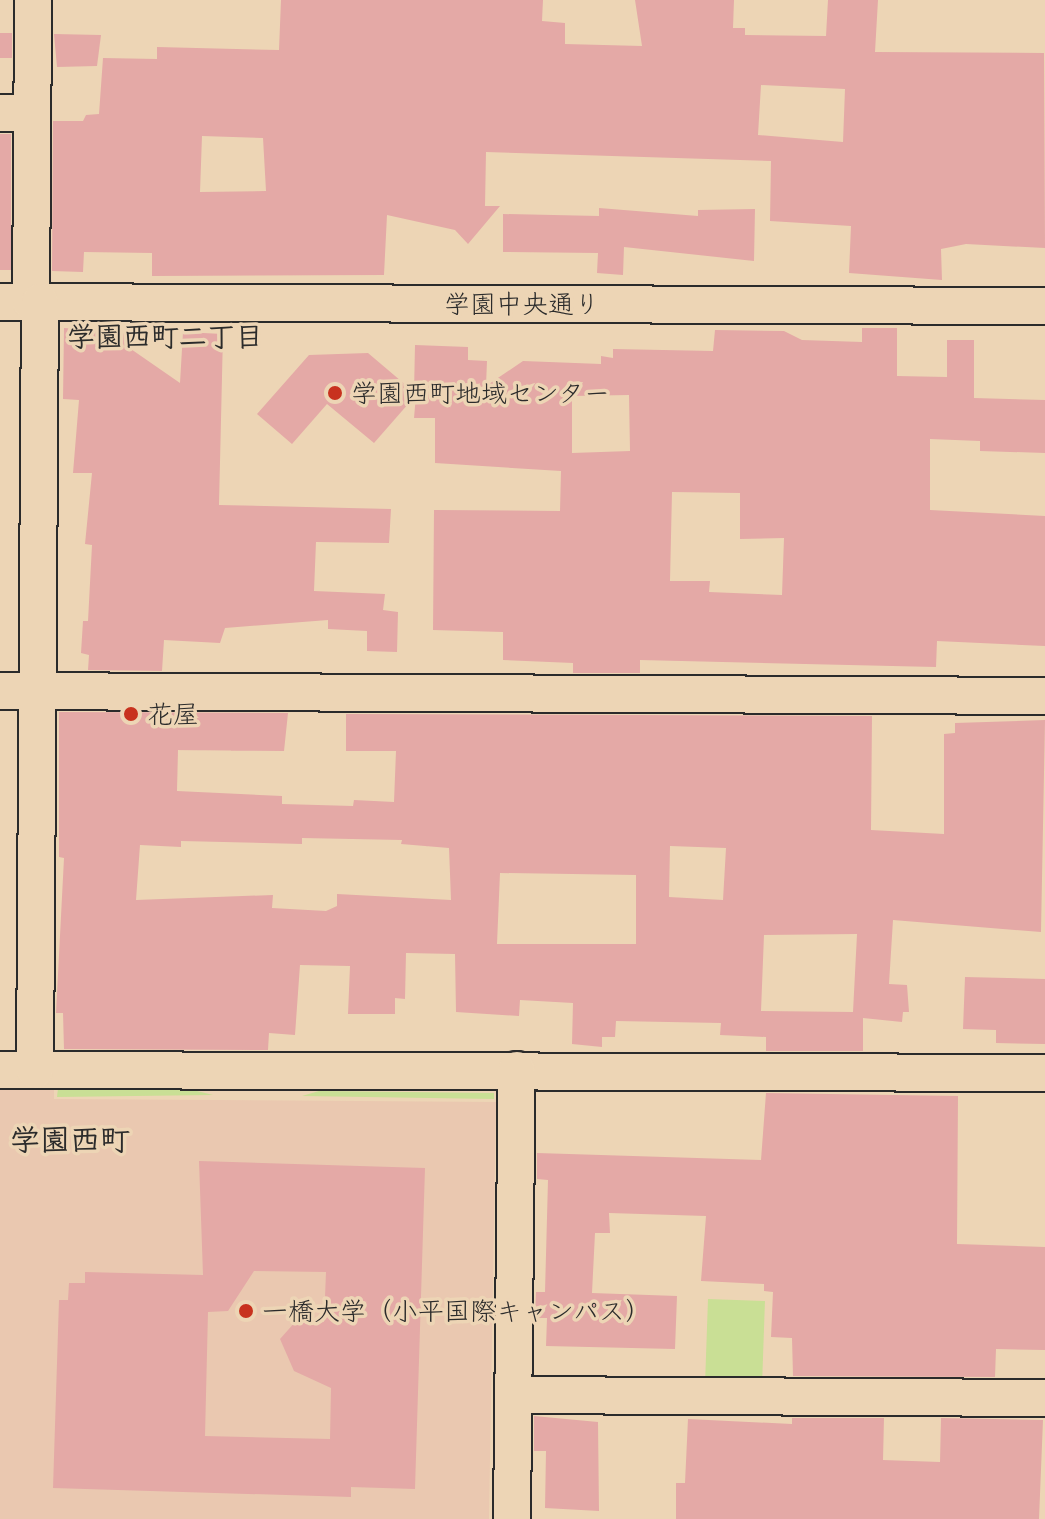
<!DOCTYPE html>
<html>
<head>
<meta charset="utf-8">
<style>
  body { margin:0 }
  #map { position:relative; width:1045px; height:1519px; overflow:hidden; background:#edd5b5; font-family:Delius,"Klee One",sans-serif }
  div>[style] { position:absolute }
  [style*='--x'] { left:calc(var(--x)*1px); top:calc(var(--y)*1px); width:calc(var(--w)*1px); rotate:calc(var(--a)*1deg) }
  .built>* { inset:0; background:#eac8b0 }
  .green>* { inset:0; background:#c9df95; transform-origin:0 0 }
  .building>* { inset:0; background:#e4a9a6; transform-origin:0 0 }
  .roads { filter:drop-shadow(2px 0 #2b2b2b) drop-shadow(-2px 0 #2b2b2b) drop-shadow(0 2px #2b2b2b) drop-shadow(0 -2px #2b2b2b) }
  .minor>* { height:36px; margin:-18px; padding:0 18px; transform-origin:18px; border-radius:18px; background:#edd5b5 }
  .dots>* { width:22px; height:22px; translate:-50% -50%; box-sizing:border-box; border:4px solid #edd5b5; border-radius:50% }
  span { translate:-50% -50%; white-space:nowrap; text-align:center; line-height:1.15; -webkit-text-stroke:7px #edd5b5; paint-order:stroke }
  .street-label { font-size:26px; color:#2b2b2b }
  .poi-label { font-size:26px; color:#2b2b2b }
  .left { translate:0 -50%; text-align:left }
  .neighbourhood-label { font-size:28px; color:#2b2b2b; font-weight:700 }
  .quarter-label { font-size:30px; color:#2b2b2b; font-weight:700 }
</style>
</head>
<body>
<div id="map">
  <div class="built">
    <i style="clip-path:polygon(0 1088px,54px 1089px,54px 1099px,496px 1102px,489px 1519px,0 1519px)"></i>
  </div>
  <div class="green">
    <i style="clip-path:polygon(58px 1088px,189px 1089px,213px 1095px,57px 1097px)"></i>
    <i style="clip-path:polygon(319px 1091px,494px 1093px,494px 1099px,302px 1096px)"></i>
    <i style="left:708px;top:1299px;width:57px;height:84px;rotate:2deg"></i>
  </div>
  <div class="building">
    <i style="clip-path:polygon(evenodd,281px 0,543px 0,542px 21px,565px 23px,565px 44px,642px 46px,635px 0,734px 0,733px 28px,745px 28px,745px 35px,826px 36px,828px 0,878px 0,875px 52px,1044px 53px,1045px 248px,966px 244px,941px 249px,942px 280px,849px 273px,851px 226px,770px 221px,771px 161px,486px 152px,485px 206px,500px 206px,468px 244px,455px 230px,387px 215px,384px 275px,152px 276px,152px 253px,84px 252px,83px 272px,52px 271px,53px 121px,83px 121px,86px 115px,99px 114px,103px 58px,157px 59px,157px 47px,279px 50px,281px 0,761px 85px,845px 89px,843px 142px,758px 135px,761px 85px,281px 0,202px 136px,263px 138px,266px 191px,200px 192px,202px 136px)"></i>
    <i style="left:0;top:33px;width:12px;height:25px"></i>
    <i style="clip-path:polygon(54px 34px,101px 35px,97px 66px,57px 67px)"></i>
    <i style="left:0;top:134px;width:11px;height:136px"></i>
    <i style="clip-path:polygon(599px 208px,698px 216px,698px 210px,755px 209px,754px 261px,624px 247px,623px 275px,597px 273px,598px 253px,503px 252px,503px 214px,599px 216px)"></i>
    <i style="clip-path:polygon(64px 328px,131px 333px,128px 347px,180px 383px,183px 332px,223px 334px,219px 505px,391px 509px,389px 543px,316px 542px,314px 591px,385px 594px,383px 610px,398px 612px,397px 652px,367px 651px,367px 631px,328px 629px,328px 620px,225px 628px,220px 643px,164px 640px,162px 671px,88px 670px,89px 655px,81px 653px,83px 621px,88px 621px,92px 545px,85px 544px,92px 473px,73px 473px,79px 400px,63px 399px)"></i>
    <i style="clip-path:polygon(evenodd,862px 328px,897px 328px,897px 376px,947px 377px,947px 340px,974px 340px,974px 398px,1045px 400px,1045px 453px,980px 451px,980px 441px,930px 439px,930px 510px,1045px 516px,1045px 646px,937px 641px,936px 667px,640px 660px,640px 673px,573px 673px,573px 663px,503px 660px,503px 632px,433px 630px,434px 510px,560px 511px,561px 471px,435px 463px,435px 418px,414px 418px,416px 395px,374px 443px,327px 404px,292px 444px,257px 414px,309px 355px,368px 353px,414px 392px,415px 345px,468px 347px,468px 360px,487px 361px,486px 386px,523px 361px,601px 364px,601px 356px,613px 358px,613px 349px,713px 351px,715px 330px,784px 331px,802px 340px,862px 342px,862px 328px,629px 395px,630px 451px,572px 453px,572px 396px,629px 395px,862px 328px,672px 492px,740px 493px,740px 539px,784px 538px,782px 595px,709px 592px,710px 581px,670px 581px,672px 492px)"></i>
    <i style="clip-path:polygon(evenodd,59px 712px,288px 713px,284px 751px,178px 750px,177px 791px,282px 796px,282px 804px,353px 806px,354px 800px,394px 802px,396px 751px,346px 751px,346px 714px,872px 716px,871px 830px,944px 834px,944px 734px,955px 733px,955px 723px,1045px 720px,1041px 932px,893px 920px,889px 984px,907px 985px,909px 1012px,903px 1012px,902px 1022px,863px 1018px,863px 1051px,766px 1051px,766px 1037px,720px 1035px,721px 1023px,616px 1021px,615px 1037px,602px 1037px,602px 1047px,572px 1044px,573px 1003px,520px 1000px,519px 1016px,456px 1012px,455px 954px,406px 953px,405px 999px,395px 998px,395px 1014px,348px 1014px,350px 966px,300px 965px,295px 1035px,269px 1033px,268px 1050px,64px 1049px,63px 1013px,56px 1013px,64px 858px,59px 857px,59px 712px,302px 838px,402px 840px,401px 844px,449px 848px,451px 900px,337px 894px,337px 906px,326px 911px,272px 908px,273px 895px,136px 900px,140px 845px,181px 847px,181px 841px,302px 844px,302px 838px,59px 712px,670px 846px,726px 848px,723px 900px,669px 897px,670px 846px,59px 712px,500px 873px,636px 875px,636px 944px,497px 944px,500px 873px,59px 712px,857px 934px,853px 1012px,761px 1011px,764px 935px,857px 934px)"></i>
    <i style="clip-path:polygon(965px 977px,1045px 979px,1045px 1044px,996px 1043px,996px 1030px,963px 1029px)"></i>
    <i style="clip-path:polygon(766px 1093px,958px 1096px,957px 1244px,1045px 1247px,1045px 1350px,996px 1349px,995px 1377px,793px 1376px,792px 1338px,771px 1337px,773px 1292px,764px 1291px,764px 1284px,701px 1281px,706px 1216px,609px 1213px,610px 1233px,595px 1233px,592px 1293px,677px 1296px,675px 1349px,546px 1346px,547px 1318px,535px 1318px,536px 1292px,545px 1292px,548px 1180px,537px 1179px,537px 1153px,761px 1160px)"></i>
    <i style="clip-path:polygon(evenodd,199px 1161px,425px 1168px,415px 1489px,351px 1487px,351px 1497px,53px 1488px,59px 1300px,68px 1300px,69px 1283px,85px 1283px,85px 1272px,203px 1275px,199px 1161px,254px 1271px,326px 1272px,324px 1322px,296px 1321px,280px 1339px,294px 1371px,331px 1388px,330px 1439px,205px 1436px,208px 1312px,228px 1311px,254px 1271px)"></i>
    <i style="clip-path:polygon(534px 1416px,598px 1422px,599px 1511px,545px 1508px,546px 1451px,534px 1451px)"></i>
    <i style="clip-path:polygon(792px 1418px,884px 1418px,883px 1460px,940px 1462px,941px 1418px,1043px 1420px,1039px 1519px,676px 1519px,676px 1483px,685px 1483px,688px 1419px,792px 1424px)"></i>
  </div>
  <div class="roads">
    <div class="minor">
      <i style="--x:0;--y:113;--w:32;--a:0"></i>
      <i style="--x:0;--y:302;--w:1045;--a:0.22"></i>
      <i style="--x:31;--y:302;--w:302;--a:-89.6"></i>
      <i style="--x:0;--y:691;--w:1045;--a:0.27"></i>
      <i style="--x:0;--y:1070;--w:1045;--a:0.16"></i>
      <i style="--x:35;--y:1070;--w:768;--a:-89.63"></i>
      <i style="--x:514;--y:1395;--w:531;--a:0.32"></i>
      <i style="--x:512;--y:1519;--w:449;--a:-89.4"></i>
    </div>
  </div>
  <div class="dots">
    <i style="left:335px;top:393px;background:#c8321e"></i>
    <i style="left:131px;top:714px;background:#c8321e"></i>
    <i style="left:246px;top:1311px;background:#c8321e"></i>
  </div>
  <div class="street-label">
    <span style="left:522px;top:304px">学園中央通り</span>
  </div>
  <div class="poi-label">
    <span class="left" style="left:351px;top:393px">学園西町地域センター</span>
    <span class="left" style="left:147px;top:714px">花屋</span>
    <span class="left" style="left:262px;top:1311px">一橋大学（小平国際キャンパス）</span>
  </div>
  <div class="neighbourhood-label">
    <span style="left:165px;top:336px">学園西町二丁目</span>
  </div>
  <div class="quarter-label">
    <span style="left:70px;top:1139px">学園西町</span>
  </div>
</div>
</body>
</html>
